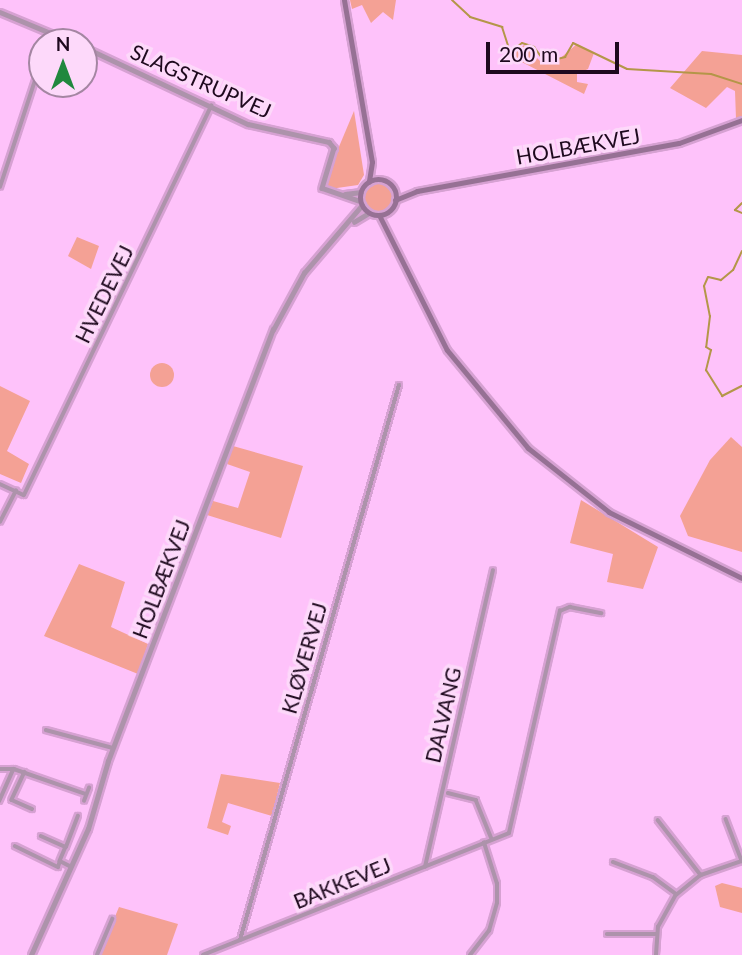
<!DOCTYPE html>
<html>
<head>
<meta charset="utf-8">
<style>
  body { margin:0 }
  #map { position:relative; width:742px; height:955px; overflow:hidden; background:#fec2fa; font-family:Lato,sans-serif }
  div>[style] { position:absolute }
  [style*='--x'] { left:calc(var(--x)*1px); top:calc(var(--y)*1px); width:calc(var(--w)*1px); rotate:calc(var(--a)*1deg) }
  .green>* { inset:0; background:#f4a195 }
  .round { border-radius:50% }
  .stream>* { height:2px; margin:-1px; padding:0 1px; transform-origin:1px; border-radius:1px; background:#b49648 }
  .roads { filter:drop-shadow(2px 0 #d6a1d2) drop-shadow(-2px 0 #d6a1d2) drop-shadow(0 2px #d6a1d2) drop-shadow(0 -2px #d6a1d2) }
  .minor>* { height:3.5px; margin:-1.75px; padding:0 1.75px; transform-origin:1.75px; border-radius:1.75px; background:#ad93ab }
  .tertiary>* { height:4.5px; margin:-2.25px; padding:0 2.25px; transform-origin:2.25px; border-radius:2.25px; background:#ad93ab }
  .secondary>* { height:5px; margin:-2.5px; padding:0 2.5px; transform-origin:2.5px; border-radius:2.5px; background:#967194 }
  .secondary>.ring { margin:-2.5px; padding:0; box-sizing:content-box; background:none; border:5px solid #967194; border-radius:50% }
  span { translate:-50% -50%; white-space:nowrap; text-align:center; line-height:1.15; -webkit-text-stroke:7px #fdd9fa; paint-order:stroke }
  .street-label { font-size:21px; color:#1e091e }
  .north { position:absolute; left:28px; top:28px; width:70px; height:70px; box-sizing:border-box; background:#fdd9fa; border:2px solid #a486a2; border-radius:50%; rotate:0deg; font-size:19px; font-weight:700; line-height:28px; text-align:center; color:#1e091e }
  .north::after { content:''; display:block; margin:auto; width:24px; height:32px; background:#20883e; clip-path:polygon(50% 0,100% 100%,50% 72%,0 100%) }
  .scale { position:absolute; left:486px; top:42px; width:133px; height:32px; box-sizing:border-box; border:4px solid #1e091e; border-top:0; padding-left:9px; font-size:21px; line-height:24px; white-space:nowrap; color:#1e091e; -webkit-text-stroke:5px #fdd9fa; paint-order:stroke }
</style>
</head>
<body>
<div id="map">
  <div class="green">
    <i style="clip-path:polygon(350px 0,396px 0,393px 20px,383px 12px,371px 23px,362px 5px,352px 9px)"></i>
    <i style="clip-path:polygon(577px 44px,594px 53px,588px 69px,577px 74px,577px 82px,588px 84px,584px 94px,510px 56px,524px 45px,542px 63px,557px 61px)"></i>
    <i style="clip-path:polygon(702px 51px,742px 55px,742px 116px,736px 119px,735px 91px,727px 87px,706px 108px,670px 88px)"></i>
    <i style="clip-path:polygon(354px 111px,364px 175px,358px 185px,330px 189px,325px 180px)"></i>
    <i class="round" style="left:363px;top:182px;width:30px;height:30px"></i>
    <i style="clip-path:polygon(77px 237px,99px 246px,91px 269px,68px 256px)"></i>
    <i class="round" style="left:150px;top:363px;width:24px;height:24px"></i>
    <i style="clip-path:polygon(0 386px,30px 401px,7px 451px,29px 464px,21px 483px,0 474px)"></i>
    <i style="clip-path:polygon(731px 437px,742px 447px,742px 552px,688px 536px,680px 516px,710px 460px)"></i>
    <i style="clip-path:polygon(233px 446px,303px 466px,281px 538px,207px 515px,213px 501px,238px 508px,250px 472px,227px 464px)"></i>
    <i style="clip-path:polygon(581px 500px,658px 547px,643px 589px,607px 582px,613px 554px,570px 543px)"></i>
    <i style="clip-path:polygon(79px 564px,125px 582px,111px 627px,148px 644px,138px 674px,44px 636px)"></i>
    <i style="clip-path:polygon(221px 774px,280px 783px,272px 816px,228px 803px,222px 822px,231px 826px,228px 835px,207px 828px)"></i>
    <i style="clip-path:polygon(722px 883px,742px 888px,742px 913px,720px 907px,715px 886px)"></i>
    <i style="clip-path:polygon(119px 907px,178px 924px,167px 955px,99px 955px)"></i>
  </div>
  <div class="stream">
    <i style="--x:452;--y:0;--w:25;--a:43"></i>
    <i style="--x:470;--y:17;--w:34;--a:17"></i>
    <i style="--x:502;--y:27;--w:26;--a:72"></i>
    <i style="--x:510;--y:52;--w:15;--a:-37"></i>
    <i style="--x:522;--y:43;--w:13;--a:18"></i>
    <i style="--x:534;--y:47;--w:19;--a:54"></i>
    <i style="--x:545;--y:62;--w:21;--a:-14"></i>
    <i style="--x:565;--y:57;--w:16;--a:-60"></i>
    <i style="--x:573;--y:43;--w:60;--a:25.7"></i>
    <i style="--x:627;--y:69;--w:84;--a:3.4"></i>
    <i style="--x:711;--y:74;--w:33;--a:18"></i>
    <i style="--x:742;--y:203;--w:10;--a:135"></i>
    <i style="--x:735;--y:210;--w:8;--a:23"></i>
    <i style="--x:742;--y:251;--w:21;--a:115"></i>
    <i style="--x:733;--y:270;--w:16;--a:140"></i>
    <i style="--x:721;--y:280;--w:13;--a:-167"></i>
    <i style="--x:708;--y:277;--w:10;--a:114"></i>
    <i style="--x:704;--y:286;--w:31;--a:79"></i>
    <i style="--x:710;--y:316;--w:31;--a:97"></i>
    <i style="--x:706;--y:347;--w:6;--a:31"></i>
    <i style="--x:711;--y:350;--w:21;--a:104"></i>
    <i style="--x:706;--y:370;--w:31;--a:58"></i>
    <i style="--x:722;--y:396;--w:22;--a:-27"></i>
  </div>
  <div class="roads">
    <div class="minor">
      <i style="--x:47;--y:42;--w:9;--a:-72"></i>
      <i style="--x:0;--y:187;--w:135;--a:-71.8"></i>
      <i style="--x:0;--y:484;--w:26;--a:25"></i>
      <i style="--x:24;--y:495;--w:432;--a:-64.3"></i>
      <i style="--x:0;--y:522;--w:35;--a:-63"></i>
      <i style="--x:46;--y:730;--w:69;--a:15"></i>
      <i style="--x:0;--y:769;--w:14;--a:0"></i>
      <i style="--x:14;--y:769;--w:35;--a:114"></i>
      <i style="--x:14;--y:769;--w:76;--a:19.1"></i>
      <i style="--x:25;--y:772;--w:31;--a:115"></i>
      <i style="--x:12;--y:800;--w:22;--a:24"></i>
      <i style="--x:448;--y:793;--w:29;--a:14"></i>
      <i style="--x:476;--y:800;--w:42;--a:67.7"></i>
      <i style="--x:84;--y:801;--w:14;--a:-69"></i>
      <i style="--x:726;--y:819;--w:45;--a:69.1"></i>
      <i style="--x:658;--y:820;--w:70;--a:52"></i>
      <i style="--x:41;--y:836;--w:27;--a:24"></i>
      <i style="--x:66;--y:847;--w:15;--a:113"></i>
      <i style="--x:60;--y:861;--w:13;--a:27"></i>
      <i style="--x:15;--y:846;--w:48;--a:26"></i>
      <i style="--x:58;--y:867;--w:6;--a:-72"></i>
      <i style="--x:66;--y:847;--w:33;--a:-69"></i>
      <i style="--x:613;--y:862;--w:43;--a:20.6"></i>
      <i style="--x:653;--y:877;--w:29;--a:36"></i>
      <i style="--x:425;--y:867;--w:304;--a:-77.1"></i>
      <i style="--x:607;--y:934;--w:50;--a:0"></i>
      <i style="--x:240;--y:940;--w:577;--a:-74.01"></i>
      <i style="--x:97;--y:955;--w:39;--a:-67"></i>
      <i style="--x:203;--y:955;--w:329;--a:-21.7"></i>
      <i style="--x:509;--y:833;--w:228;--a:-77.1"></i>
      <i style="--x:560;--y:611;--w:11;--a:-22"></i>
      <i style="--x:570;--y:607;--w:32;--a:11"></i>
      <i style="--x:470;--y:955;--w:31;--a:-52"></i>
      <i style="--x:489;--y:931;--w:29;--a:-74"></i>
      <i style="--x:497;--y:903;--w:19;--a:-90"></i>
      <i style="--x:497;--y:884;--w:43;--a:-107.6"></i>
      <i style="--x:656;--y:955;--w:28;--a:-86"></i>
      <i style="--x:658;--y:927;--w:37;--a:-61"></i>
      <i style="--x:676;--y:895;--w:32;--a:-39"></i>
      <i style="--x:701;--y:875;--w:43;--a:-18.9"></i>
    </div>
    <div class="tertiary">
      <i style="--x:0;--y:12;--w:78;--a:22.6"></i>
      <i style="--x:84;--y:47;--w:181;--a:25.2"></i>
      <i style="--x:248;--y:124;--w:83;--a:12.5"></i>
      <i style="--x:329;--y:142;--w:8;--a:50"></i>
      <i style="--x:334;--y:148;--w:42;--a:106.7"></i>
      <i style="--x:322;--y:188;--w:40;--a:18.9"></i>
      <i style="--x:345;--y:194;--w:16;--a:-7"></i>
      <i style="--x:354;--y:222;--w:17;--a:-31"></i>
      <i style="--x:31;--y:955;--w:138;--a:-65.7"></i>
      <i style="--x:88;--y:829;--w:71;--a:-73.6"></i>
      <i style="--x:108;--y:761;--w:462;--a:-69.1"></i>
      <i style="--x:273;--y:330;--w:65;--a:-61.5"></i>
      <i style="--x:304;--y:273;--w:89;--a:-49.5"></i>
    </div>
    <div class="secondary">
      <i style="--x:344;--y:0;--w:164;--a:80.2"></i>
      <i style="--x:372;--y:162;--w:20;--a:99"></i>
      <i class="ring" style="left:360px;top:179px;width:31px;height:31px"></i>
      <i style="--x:395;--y:200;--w:24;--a:-22"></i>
      <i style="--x:417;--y:191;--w:266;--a:-10.4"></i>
      <i style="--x:679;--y:143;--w:67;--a:-20.1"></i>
      <i style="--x:379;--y:215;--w:151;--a:63.3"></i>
      <i style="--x:447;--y:350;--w:127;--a:50.4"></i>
      <i style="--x:528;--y:448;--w:103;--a:38.3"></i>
      <i style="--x:609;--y:512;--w:148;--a:26.4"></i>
    </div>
  </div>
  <div class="street-label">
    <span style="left:201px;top:81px;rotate:24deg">SLAGSTRUPVEJ</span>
    <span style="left:578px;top:146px;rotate:-10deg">HOLBÆKVEJ</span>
    <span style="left:104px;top:294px;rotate:-64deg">HVEDEVEJ</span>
    <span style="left:161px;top:579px;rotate:-69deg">HOLBÆKVEJ</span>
    <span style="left:304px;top:658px;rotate:-74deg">KLØVERVEJ</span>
    <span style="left:443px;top:715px;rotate:-77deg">DALVANG</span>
    <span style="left:342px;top:883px;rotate:-22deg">BAKKEVEJ</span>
  </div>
  <div class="north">N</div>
  <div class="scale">200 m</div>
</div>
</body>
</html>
